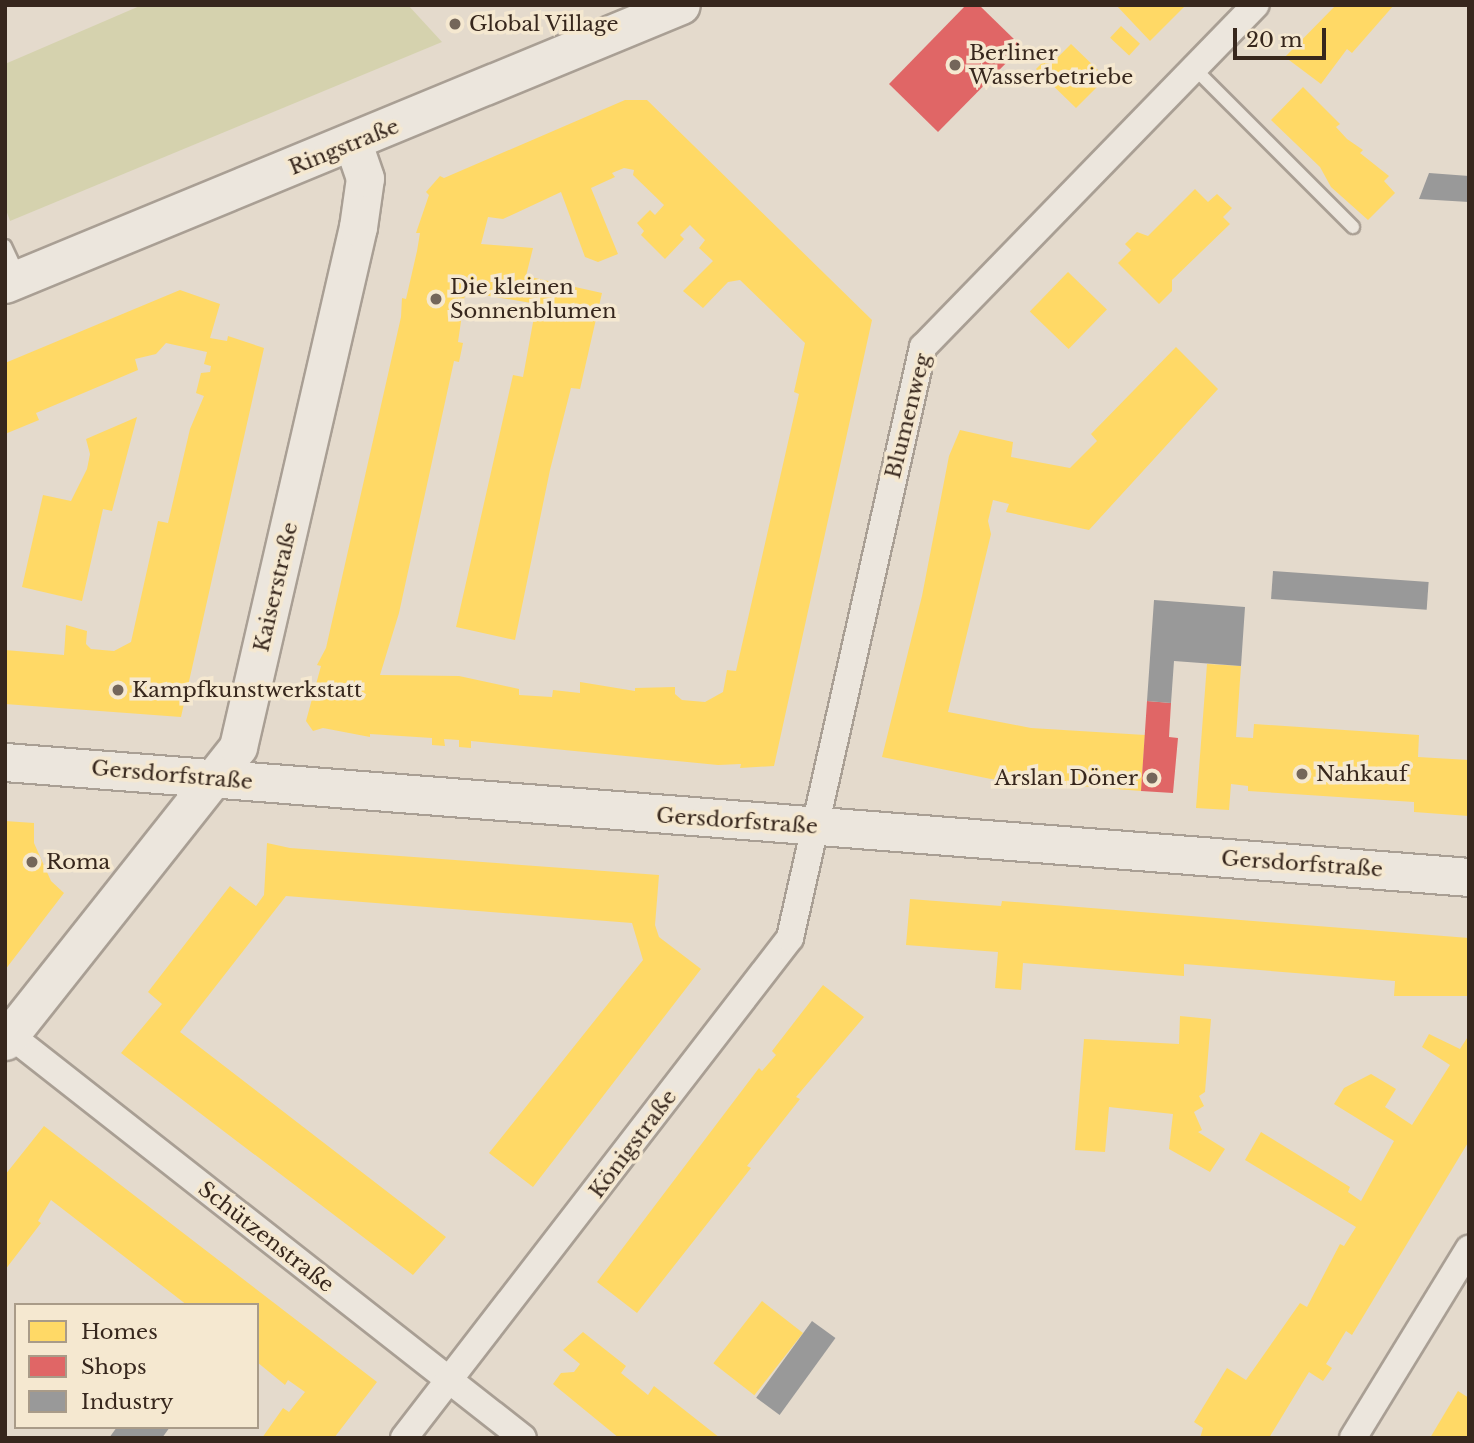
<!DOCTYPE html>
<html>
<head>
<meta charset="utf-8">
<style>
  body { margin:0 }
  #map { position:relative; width:1474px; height:1443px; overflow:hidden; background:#e4dacc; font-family:"Libre Baskerville",serif }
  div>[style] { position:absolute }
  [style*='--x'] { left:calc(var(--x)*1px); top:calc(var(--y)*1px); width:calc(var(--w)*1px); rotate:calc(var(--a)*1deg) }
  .green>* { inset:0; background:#d5d2ae }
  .homes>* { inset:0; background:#ffd966; transform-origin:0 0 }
  .shops>* { inset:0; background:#e06666 }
  .industry>* { inset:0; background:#999; transform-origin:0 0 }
  .roads { filter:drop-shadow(2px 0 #a99f94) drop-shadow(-2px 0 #a99f94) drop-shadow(0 2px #a99f94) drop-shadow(0 -2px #a99f94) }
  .lane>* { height:12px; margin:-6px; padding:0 6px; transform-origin:6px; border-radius:6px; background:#ece6dd }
  .street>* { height:26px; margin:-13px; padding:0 13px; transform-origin:13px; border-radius:13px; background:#ece6dd }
  .secondary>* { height:37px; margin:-18.5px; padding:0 18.5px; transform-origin:18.5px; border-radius:18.5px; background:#ece6dd }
  .dots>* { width:19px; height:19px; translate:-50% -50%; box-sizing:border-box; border:4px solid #f5e8d0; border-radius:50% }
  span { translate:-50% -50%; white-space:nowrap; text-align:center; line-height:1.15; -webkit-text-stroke:7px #f5e8d0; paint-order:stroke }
  .poi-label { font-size:21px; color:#37271d }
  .left { translate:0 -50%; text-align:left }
  .right { translate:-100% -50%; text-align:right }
  .street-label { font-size:21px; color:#37271d }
  .frame { position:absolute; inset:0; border:7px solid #37271d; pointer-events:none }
  .legend { position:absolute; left:14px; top:1303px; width:245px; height:126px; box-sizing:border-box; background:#f5e8d0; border:2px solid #a99b88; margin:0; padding:9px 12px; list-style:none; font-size:21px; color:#37271d }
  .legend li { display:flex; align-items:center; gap:14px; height:35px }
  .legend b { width:35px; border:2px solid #a99b88 }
  .scale { position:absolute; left:1233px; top:28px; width:93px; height:32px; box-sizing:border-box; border:4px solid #37271d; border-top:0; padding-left:9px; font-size:21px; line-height:24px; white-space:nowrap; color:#37271d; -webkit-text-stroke:5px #f5e8d0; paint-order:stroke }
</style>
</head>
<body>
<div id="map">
  <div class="green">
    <i style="clip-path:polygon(142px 5px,408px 5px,442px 42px,10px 221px,5px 207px,5px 64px)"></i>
  </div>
  <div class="homes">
    <i style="clip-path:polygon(1116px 5px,1186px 5px,1150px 41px)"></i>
    <i style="clip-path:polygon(1336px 5px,1394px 5px,1352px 53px,1347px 49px,1321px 84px,1285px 57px)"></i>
    <i style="left:1121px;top:26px;width:26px;height:16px;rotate:43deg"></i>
    <i style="clip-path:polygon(1071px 44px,1098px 70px,1092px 75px,1101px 83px,1076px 108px,1036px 69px,1053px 52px,1058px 57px)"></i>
    <i style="clip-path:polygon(1303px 87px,1340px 124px,1336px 127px,1347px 139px,1363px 150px,1360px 153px,1389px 176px,1384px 181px,1395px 193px,1368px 220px,1331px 187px,1320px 167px,1271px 120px)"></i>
    <i style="clip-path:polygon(evenodd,625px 100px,647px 100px,872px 320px,774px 766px,740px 768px,741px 764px,718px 765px,471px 741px,471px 748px,459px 747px,459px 740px,444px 739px,445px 746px,432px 745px,432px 738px,370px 734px,370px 737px,323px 728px,313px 731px,306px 721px,321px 666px,317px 665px,326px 648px,401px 317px,402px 298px,406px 299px,417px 251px,420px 233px,416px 233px,429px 195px,426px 192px,440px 176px,444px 178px,625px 100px,624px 168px,634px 170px,633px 175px,664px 205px,655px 215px,650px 210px,637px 223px,644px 231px,641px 235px,665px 259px,684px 239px,680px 235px,690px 225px,705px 240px,699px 248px,713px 261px,683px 291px,703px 308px,728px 282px,740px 280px,805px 343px,794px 392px,799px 394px,736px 671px,727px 670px,723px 692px,705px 702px,682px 700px,675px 694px,675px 687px,635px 688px,635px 691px,580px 682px,580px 693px,553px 690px,552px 697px,519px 695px,519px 689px,459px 676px,380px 675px,399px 613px,454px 361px,459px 362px,463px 343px,458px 342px,466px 287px,478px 294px,543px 305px,540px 318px,534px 317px,523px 377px,513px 375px,456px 627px,515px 640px,550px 470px,571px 388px,580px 389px,602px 293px,526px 276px,533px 248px,481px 244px,488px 217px,503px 219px,561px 192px,585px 257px,598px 262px,618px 254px,591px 188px,615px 177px,612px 173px,624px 168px)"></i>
    <i style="clip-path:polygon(1195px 189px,1208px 202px,1217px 194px,1232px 208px,1223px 217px,1230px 224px,1172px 280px,1172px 291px,1159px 304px,1118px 263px,1131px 250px,1125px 244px,1137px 232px,1148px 236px)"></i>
    <i style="left:1068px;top:272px;width:54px;height:55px;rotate:44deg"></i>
    <i style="clip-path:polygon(180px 290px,220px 304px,210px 338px,227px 341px,228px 336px,264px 348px,181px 717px,5px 704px,5px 650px,64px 655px,66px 625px,87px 631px,86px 644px,91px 649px,114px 651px,131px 642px,158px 521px,168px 523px,190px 429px,204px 396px,196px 393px,201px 373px,210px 372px,211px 366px,204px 364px,207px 352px,166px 343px,156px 354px,135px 359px,138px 370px,36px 413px,39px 420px,5px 434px,5px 363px)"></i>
    <i style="clip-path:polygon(1176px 347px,1218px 389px,1089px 530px,1006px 512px,1009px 504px,993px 500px,988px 521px,991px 534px,948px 712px,1031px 728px,1145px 735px,1141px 791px,991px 779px,882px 757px,922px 596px,949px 456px,960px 430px,1013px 442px,1011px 457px,1070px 468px,1097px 441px,1091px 434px)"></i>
    <i style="clip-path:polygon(137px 417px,112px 511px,103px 509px,82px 601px,22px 587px,43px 495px,71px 501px,87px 469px,90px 454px,86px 439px)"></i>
    <i style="clip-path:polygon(1207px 664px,1241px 666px,1236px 737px,1253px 738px,1254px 724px,1419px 735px,1418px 757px,1469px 760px,1469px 816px,1414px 812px,1414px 802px,1248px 791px,1248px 786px,1231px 784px,1229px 810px,1196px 808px)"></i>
    <i style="clip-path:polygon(5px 821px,34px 823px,34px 843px,51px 881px,64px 893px,5px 970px)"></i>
    <i style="clip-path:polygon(267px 843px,290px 848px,659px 875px,655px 925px,659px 937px,701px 969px,533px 1187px,489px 1153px,643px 960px,632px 923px,286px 896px,180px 1032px,446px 1237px,413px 1275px,121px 1053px,162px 1004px,148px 992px,230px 886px,256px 906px,264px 895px)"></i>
    <i style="clip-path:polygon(910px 899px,1001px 906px,1002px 901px,1469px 938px,1469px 996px,1394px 996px,1395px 981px,1184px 964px,1184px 976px,1023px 963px,1021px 990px,995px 988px,998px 952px,906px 945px)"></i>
    <i style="clip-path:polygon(823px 985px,864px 1017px,796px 1097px,800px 1099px,747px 1166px,751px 1168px,637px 1313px,597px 1282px,759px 1068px,762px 1071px,776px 1055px,772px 1051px)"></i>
    <i style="clip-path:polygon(1180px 1016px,1211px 1019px,1205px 1092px,1199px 1096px,1204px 1106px,1194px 1112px,1202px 1130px,1198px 1132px,1225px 1149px,1210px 1172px,1169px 1149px,1173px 1114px,1109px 1107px,1105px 1152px,1075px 1150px,1084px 1039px,1179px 1044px)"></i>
    <i style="clip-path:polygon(1429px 1034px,1460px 1049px,1469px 1035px,1469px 1141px,1352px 1335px,1346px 1331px,1326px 1364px,1332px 1368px,1323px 1381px,1309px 1372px,1269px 1438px,1200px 1438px,1203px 1428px,1194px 1422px,1227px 1368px,1246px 1380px,1300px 1303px,1307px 1307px,1340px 1244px,1344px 1246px,1356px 1227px,1245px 1160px,1261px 1132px,1350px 1187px,1348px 1192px,1361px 1201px,1394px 1141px,1334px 1104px,1344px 1088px,1371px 1074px,1396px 1089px,1385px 1107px,1412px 1125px,1450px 1065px,1422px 1047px)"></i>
    <i style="clip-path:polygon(44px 1126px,377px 1382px,334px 1438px,262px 1438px,283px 1408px,289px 1412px,305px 1392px,288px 1380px,285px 1385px,257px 1362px,257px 1305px,187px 1305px,51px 1200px,38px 1221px,41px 1223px,5px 1270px,5px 1175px)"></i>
    <i style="left:762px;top:1301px;width:52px;height:79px;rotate:38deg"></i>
    <i style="clip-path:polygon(583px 1332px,626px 1366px,621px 1373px,648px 1395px,654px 1386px,720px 1438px,619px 1438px,553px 1384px,561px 1373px,574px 1372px,580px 1364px,563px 1350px)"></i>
    <i style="clip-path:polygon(1458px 1391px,1469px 1398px,1469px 1438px,1430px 1438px)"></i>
  </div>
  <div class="shops">
    <i style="clip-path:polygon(966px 5px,979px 5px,1022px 47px,938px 132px,889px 84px)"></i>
    <i style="clip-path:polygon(1147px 701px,1171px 703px,1169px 737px,1178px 738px,1173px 793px,1141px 791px)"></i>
  </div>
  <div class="industry">
    <i style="clip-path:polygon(1429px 173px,1469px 176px,1469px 202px,1419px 199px)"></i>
    <i style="left:1273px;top:571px;width:156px;height:28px;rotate:4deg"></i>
    <i style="clip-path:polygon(1154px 600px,1245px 607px,1241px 666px,1174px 661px,1171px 703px,1147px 701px)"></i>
    <i style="left:812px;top:1321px;width:29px;height:95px;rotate:36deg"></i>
    <i style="clip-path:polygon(117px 1427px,170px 1427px,162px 1438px,109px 1438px)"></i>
  </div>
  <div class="roads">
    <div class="lane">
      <i style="--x:1194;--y:68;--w:225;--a:45"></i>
      <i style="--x:5;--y:246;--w:31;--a:65"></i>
    </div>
    <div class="street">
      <i style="--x:10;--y:1035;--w:652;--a:38.15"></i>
      <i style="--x:404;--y:1438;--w:632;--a:-52.33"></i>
      <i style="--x:790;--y:938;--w:606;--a:-77.32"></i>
      <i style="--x:923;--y:347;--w:477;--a:-45.8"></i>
      <i style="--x:1353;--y:1438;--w:222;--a:-58.5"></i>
    </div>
    <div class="secondary">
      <i style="--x:5;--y:284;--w:731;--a:-22.43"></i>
      <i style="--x:5;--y:762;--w:1469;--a:4.49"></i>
      <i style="--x:5;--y:1041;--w:375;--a:-51.6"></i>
      <i style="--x:238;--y:747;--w:534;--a:-77.01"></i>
      <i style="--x:358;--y:227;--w:49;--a:-81.9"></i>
      <i style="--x:365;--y:178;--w:36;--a:-109"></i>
    </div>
  </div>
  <div class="dots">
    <i style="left:455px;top:24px;background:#74665a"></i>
    <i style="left:955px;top:65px;background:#74665a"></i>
    <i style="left:436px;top:299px;background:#74665a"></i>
    <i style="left:118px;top:690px;background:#74665a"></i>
    <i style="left:1302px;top:774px;background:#74665a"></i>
    <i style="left:1152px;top:778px;background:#74665a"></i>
    <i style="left:32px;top:862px;background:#74665a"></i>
  </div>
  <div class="poi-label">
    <span class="left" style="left:469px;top:24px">Global Village</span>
    <span class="left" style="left:969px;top:65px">Berliner<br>Wasserbetriebe</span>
    <span class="left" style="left:450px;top:299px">Die kleinen<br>Sonnenblumen</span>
    <span class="left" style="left:132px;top:690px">Kampfkunstwerkstatt</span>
    <span class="left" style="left:1316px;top:774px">Nahkauf</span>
    <span class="right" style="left:1138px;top:778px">Arslan Döner</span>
    <span class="left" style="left:46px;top:862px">Roma</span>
  </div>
  <div class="street-label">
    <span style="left:344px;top:147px;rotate:-22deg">Ringstraße</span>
    <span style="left:908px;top:416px;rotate:-76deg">Blumenweg</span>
    <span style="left:276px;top:587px;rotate:-77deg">Kaiserstraße</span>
    <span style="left:172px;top:775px;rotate:5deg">Gersdorfstraße</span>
    <span style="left:737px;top:821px;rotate:4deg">Gersdorfstraße</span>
    <span style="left:1302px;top:864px;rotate:4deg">Gersdorfstraße</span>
    <span style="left:633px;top:1144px;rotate:-53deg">Königstraße</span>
    <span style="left:266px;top:1237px;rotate:38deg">Schützenstraße</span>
  </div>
  <div class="frame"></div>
  <ul class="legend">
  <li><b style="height:19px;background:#ffd966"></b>Homes</li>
  <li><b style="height:19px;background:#e06666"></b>Shops</li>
  <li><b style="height:19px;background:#999"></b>Industry</li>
  </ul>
  <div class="scale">20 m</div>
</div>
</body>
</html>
